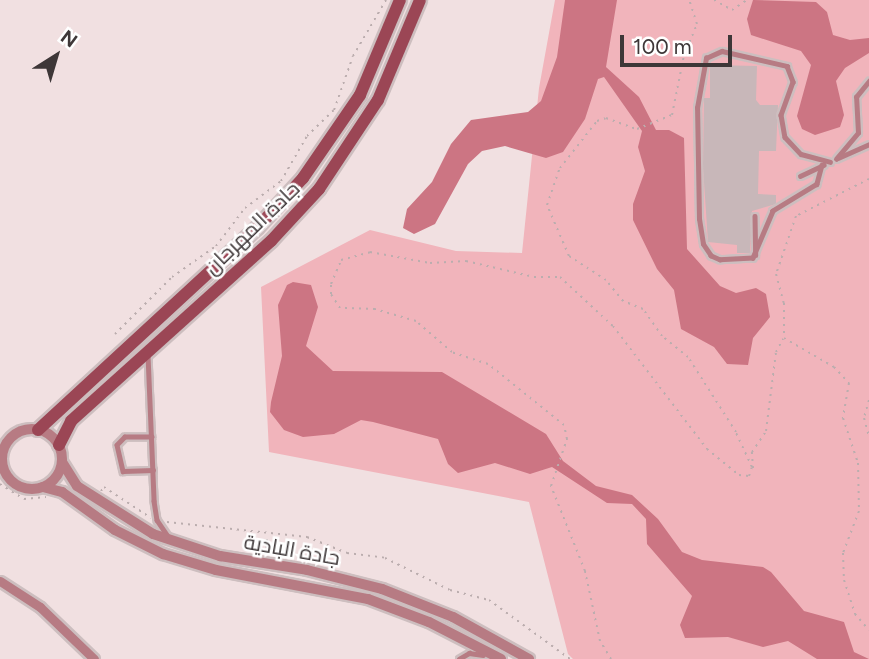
<!DOCTYPE html>
<html>
<head>
<meta charset="utf-8">
<style>
  body { margin:0 }
  #map { position:relative; width:869px; height:659px; overflow:hidden; background:#f1e0e1; font-family:Figtree,Cairo,sans-serif }
  div>[style] { position:absolute }
  [style*='--x'] { left:calc(var(--x)*1px); top:calc(var(--y)*1px); width:calc(var(--w)*1px); rotate:calc(var(--a)*1deg) }
  .green>* { inset:0; background:#f1b4bb }
  .water>* { inset:0; background:#cc7583 }
  .building>* { inset:0; background:#c8b7b9 }
  .path>* { height:2px; margin-top:-1px; transform-origin:0; background:repeating-linear-gradient(90deg,#bbadae 0 2px,transparent 0 7px) }
  .roads { filter:drop-shadow(2px 0 #cdbebf) drop-shadow(-2px 0 #cdbebf) drop-shadow(0 2px #cdbebf) drop-shadow(0 -2px #cdbebf) }
  .service>* { height:4.5px; margin:-2.25px; padding:0 2.25px; transform-origin:2.25px; border-radius:2.25px; background:#b77b83 }
  .minor>* { height:9px; margin:-4.5px; padding:0 4.5px; transform-origin:4.5px; border-radius:4.5px; background:#b77b83 }
  .tertiary>* { height:10px; margin:-5px; padding:0 5px; transform-origin:5px; border-radius:5px; background:#b77b83 }
  .tertiary>.ring { margin:-5px; padding:0; box-sizing:content-box; background:none; border:10px solid #b77b83; border-radius:50% }
  .secondary>* { height:12px; margin:-6px; padding:0 6px; transform-origin:6px; border-radius:6px; background:#9b4655 }
  span { translate:-50% -50%; white-space:nowrap; text-align:center; line-height:1.15; -webkit-text-stroke:5px #fff; paint-order:stroke }
  .street-label { font-size:21px; color:#3e3738 }
  .north { position:absolute; left:21px; top:21px; width:70px; height:70px; -webkit-text-stroke:5px #fff; paint-order:stroke; rotate:37deg; font-size:19px; font-weight:700; line-height:28px; text-align:center; color:#3e3738 }
  .north::after { content:''; display:block; margin:auto; width:24px; height:32px; background:#3e3738; clip-path:polygon(50% 0,100% 100%,50% 72%,0 100%) }
  .scale { position:absolute; left:620px; top:35px; width:112px; height:32px; box-sizing:border-box; border:4px solid #3e3738; border-top:0; padding-left:9px; font-size:21px; line-height:24px; white-space:nowrap; color:#3e3738; -webkit-text-stroke:5px #fff; paint-order:stroke }
</style>
</head>
<body>
<div id="map">
  <div class="green">
    <i style="clip-path:polygon(555px 0,869px 0,869px 659px,573px 659px,568px 654px,529px 502px,269px 452px,261px 287px,370px 230px,456px 251px,522px 253px,539px 88px)"></i>
  </div>
  <div class="water">
    <i style="clip-path:polygon(565px 0,617px 0,606px 67px,639px 97px,656px 130px,669px 130px,684px 138px,687px 249px,720px 286px,736px 293px,756px 288px,766px 294px,770px 317px,753px 338px,748px 365px,727px 364px,714px 347px,681px 329px,674px 290px,657px 269px,633px 220px,633px 204px,645px 171px,638px 147px,642px 131px,604px 77px,598px 79px,585px 119px,563px 152px,546px 158px,505px 146px,482px 151px,468px 164px,435px 224px,414px 234px,403px 228px,407px 209px,432px 182px,451px 144px,471px 120px,528px 112px,541px 101px,557px 57px)"></i>
    <i style="clip-path:polygon(753px 0,816px 2px,827px 12px,833px 35px,850px 40px,869px 38px,869px 53px,845px 68px,836px 81px,844px 115px,840px 127px,815px 135px,802px 129px,797px 116px,811px 65px,801px 51px,751px 35px,747px 19px)"></i>
    <i style="clip-path:polygon(293px 282px,311px 285px,318px 307px,306px 346px,333px 371px,442px 372px,546px 434px,563px 461px,596px 486px,632px 495px,658px 519px,682px 552px,702px 560px,763px 567px,771px 572px,804px 611px,844px 622px,854px 652px,869px 659px,817px 659px,788px 641px,763px 647px,728px 637px,685px 638px,680px 625px,692px 596px,647px 544px,646px 519px,632px 504px,607px 503px,552px 467px,530px 474px,495px 463px,458px 473px,448px 464px,438px 439px,373px 422px,361px 420px,334px 434px,303px 437px,284px 430px,270px 412px,271px 402px,282px 356px,278px 305px,287px 285px)"></i>
  </div>
  <div class="building">
    <i style="clip-path:polygon(710px 65px,757px 66px,756px 100px,760px 105px,778px 105px,776px 151px,759px 151px,758px 194px,776px 195px,776px 204px,752px 211px,750px 253px,737px 253px,737px 245px,708px 242px,703px 167px,704px 98px,710px 98px)"></i>
  </div>
  <div class="path">
    <i style="--x:714;--y:0;--w:21;--a:29"></i>
    <i style="--x:732;--y:10;--w:18;--a:-34"></i>
    <i style="--x:869;--y:179;--w:82;--a:153.1"></i>
    <i style="--x:796;--y:216;--w:61;--a:109"></i>
    <i style="--x:776;--y:274;--w:30;--a:75"></i>
    <i style="--x:784;--y:303;--w:35;--a:90"></i>
    <i style="--x:784;--y:338;--w:58;--a:30.1"></i>
    <i style="--x:834;--y:367;--w:22;--a:47"></i>
    <i style="--x:849;--y:383;--w:36;--a:100"></i>
    <i style="--x:843;--y:418;--w:47;--a:71.6"></i>
    <i style="--x:858;--y:463;--w:48;--a:88.8"></i>
    <i style="--x:859;--y:511;--w:45;--a:110.9"></i>
    <i style="--x:843;--y:553;--w:27;--a:88"></i>
    <i style="--x:844;--y:580;--w:36;--a:72"></i>
    <i style="--x:855;--y:614;--w:21;--a:49"></i>
    <i style="--x:115;--y:334;--w:81;--a:-45"></i>
    <i style="--x:172;--y:277;--w:54;--a:-35.2"></i>
    <i style="--x:216;--y:246;--w:48;--a:-52.7"></i>
    <i style="--x:245;--y:208;--w:45;--a:-36.9"></i>
    <i style="--x:281;--y:181;--w:52;--a:-60"></i>
    <i style="--x:307;--y:136;--w:37;--a:-44"></i>
    <i style="--x:334;--y:110;--w:57;--a:-70.6"></i>
    <i style="--x:353;--y:56;--w:65;--a:-59.5"></i>
    <i style="--x:869;--y:400;--w:19;--a:106"></i>
    <i style="--x:864;--y:418;--w:20;--a:75"></i>
    <i style="--x:753;--y:468;--w:16;--a:-94"></i>
    <i style="--x:752;--y:452;--w:25;--a:-56"></i>
    <i style="--x:766;--y:431;--w:80;--a:-82.8"></i>
    <i style="--x:776;--y:352;--w:15;--a:-62"></i>
    <i style="--x:0;--y:484;--w:28;--a:32"></i>
    <i style="--x:24;--y:499;--w:22;--a:-5"></i>
    <i style="--x:101;--y:491;--w:5;--a:-53"></i>
    <i style="--x:104;--y:487;--w:56;--a:33.4"></i>
    <i style="--x:167;--y:522;--w:141;--a:6.1"></i>
    <i style="--x:307;--y:537;--w:43;--a:21.8"></i>
    <i style="--x:347;--y:553;--w:38;--a:7"></i>
    <i style="--x:385;--y:558;--w:72;--a:26.2"></i>
    <i style="--x:450;--y:590;--w:40;--a:14.4"></i>
    <i style="--x:489;--y:600;--w:100;--a:36.1"></i>
    <i style="--x:266;--y:555;--w:19;--a:-87"></i>
    <i style="--x:611;--y:659;--w:21;--a:-121"></i>
    <i style="--x:600;--y:641;--w:72;--a:-102.1"></i>
    <i style="--x:585;--y:571;--w:92;--a:-111.8"></i>
    <i style="--x:551;--y:486;--w:50;--a:-71.2"></i>
    <i style="--x:567;--y:439;--w:14;--a:-102"></i>
    <i style="--x:564;--y:425;--w:97;--a:-141.2"></i>
    <i style="--x:488;--y:364;--w:38;--a:-162"></i>
    <i style="--x:452;--y:352;--w:48;--a:-139.3"></i>
    <i style="--x:416;--y:321;--w:43;--a:-163.7"></i>
    <i style="--x:375;--y:309;--w:35;--a:-178"></i>
    <i style="--x:340;--y:308;--w:17;--a:-123"></i>
    <i style="--x:331;--y:294;--w:10;--a:-90"></i>
    <i style="--x:331;--y:284;--w:26;--a:-67"></i>
    <i style="--x:341;--y:260;--w:30;--a:-15"></i>
    <i style="--x:370;--y:252;--w:61;--a:10.4"></i>
    <i style="--x:430;--y:263;--w:36;--a:-3"></i>
    <i style="--x:466;--y:261;--w:70;--a:13.2"></i>
    <i style="--x:534;--y:277;--w:26;--a:0"></i>
    <i style="--x:560;--y:277;--w:72;--a:42.8"></i>
    <i style="--x:613;--y:326;--w:155;--a:52.6"></i>
    <i style="--x:707;--y:449;--w:41;--a:39.1"></i>
    <i style="--x:739;--y:475;--w:10;--a:6"></i>
    <i style="--x:749;--y:476;--w:9;--a:-72"></i>
    <i style="--x:752;--y:467;--w:38;--a:-115"></i>
    <i style="--x:736;--y:432;--w:89;--a:-122.6"></i>
    <i style="--x:688;--y:357;--w:33;--a:-141"></i>
    <i style="--x:662;--y:336;--w:33;--a:-125"></i>
    <i style="--x:643;--y:309;--w:22;--a:-158"></i>
    <i style="--x:623;--y:301;--w:27;--a:-129"></i>
    <i style="--x:606;--y:280;--w:44;--a:-147"></i>
    <i style="--x:569;--y:256;--w:56;--a:-113.3"></i>
    <i style="--x:547;--y:205;--w:39;--a:-71"></i>
    <i style="--x:560;--y:168;--w:60;--a:-51.8"></i>
    <i style="--x:597;--y:121;--w:9;--a:-18"></i>
    <i style="--x:606;--y:118;--w:33;--a:20"></i>
    <i style="--x:637;--y:129;--w:38;--a:-22"></i>
    <i style="--x:672;--y:115;--w:61;--a:-78.7"></i>
    <i style="--x:684;--y:55;--w:34;--a:-67"></i>
    <i style="--x:697;--y:24;--w:25;--a:-108"></i>
  </div>
  <div class="roads">
    <div class="service">
      <i style="--x:838;--y:158;--w:34;--a:-24"></i>
      <i style="--x:836;--y:159;--w:34;--a:-50"></i>
      <i style="--x:858;--y:133;--w:36;--a:-93"></i>
      <i style="--x:856;--y:97;--w:21;--a:-51"></i>
      <i style="--x:822;--y:165;--w:20;--a:105"></i>
      <i style="--x:817;--y:184;--w:52;--a:148.5"></i>
      <i style="--x:773;--y:211;--w:51;--a:113.1"></i>
      <i style="--x:753;--y:258;--w:33;--a:177"></i>
      <i style="--x:720;--y:260;--w:10;--a:-156"></i>
      <i style="--x:711;--y:256;--w:14;--a:-124"></i>
      <i style="--x:703;--y:244;--w:25;--a:-99"></i>
      <i style="--x:699;--y:219;--w:111;--a:-91"></i>
      <i style="--x:697;--y:108;--w:51;--a:-79.8"></i>
      <i style="--x:706;--y:58;--w:17;--a:-24"></i>
      <i style="--x:722;--y:51;--w:67;--a:13"></i>
      <i style="--x:787;--y:66;--w:17;--a:69"></i>
      <i style="--x:793;--y:82;--w:35;--a:110"></i>
      <i style="--x:781;--y:115;--w:22;--a:80"></i>
      <i style="--x:785;--y:137;--w:23;--a:47"></i>
      <i style="--x:801;--y:154;--w:30;--a:15"></i>
      <i style="--x:800;--y:176;--w:26;--a:-25"></i>
      <i style="--x:755;--y:216;--w:39;--a:89"></i>
      <i style="--x:148;--y:355;--w:146;--a:87.6"></i>
      <i style="--x:154;--y:501;--w:19;--a:81"></i>
      <i style="--x:157;--y:520;--w:18;--a:56"></i>
      <i style="--x:152;--y:437;--w:27;--a:180"></i>
      <i style="--x:125;--y:437;--w:11;--a:135"></i>
      <i style="--x:117;--y:445;--w:27;--a:77"></i>
      <i style="--x:123;--y:471;--w:30;--a:-2"></i>
      <i style="--x:459;--y:659;--w:12;--a:-31"></i>
      <i style="--x:469;--y:653;--w:14;--a:8"></i>
    </div>
    <div class="minor">
      <i style="--x:0;--y:581;--w:48;--a:33"></i>
      <i style="--x:40;--y:607;--w:75;--a:43.9"></i>
    </div>
    <div class="tertiary">
      <i class="ring" style="left:2px;top:429px;width:50px;height:50px"></i>
      <i style="--x:62;--y:462;--w:28;--a:58"></i>
      <i style="--x:77;--y:486;--w:90;--a:32.3"></i>
      <i style="--x:153;--y:534;--w:71;--a:18.2"></i>
      <i style="--x:220;--y:556;--w:88;--a:9.1"></i>
      <i style="--x:307;--y:570;--w:77;--a:14.2"></i>
      <i style="--x:382;--y:589;--w:76;--a:21.5"></i>
      <i style="--x:453;--y:617;--w:87;--a:28.9"></i>
      <i style="--x:43;--y:487;--w:20;--a:15"></i>
      <i style="--x:62;--y:492;--w:65;--a:35.6"></i>
      <i style="--x:115;--y:530;--w:54;--a:26.6"></i>
      <i style="--x:163;--y:554;--w:55;--a:16.8"></i>
      <i style="--x:216;--y:570;--w:155;--a:10.8"></i>
      <i style="--x:368;--y:599;--w:65;--a:20.7"></i>
      <i style="--x:429;--y:622;--w:81;--a:27.2"></i>
    </div>
    <div class="secondary">
      <i style="--x:38;--y:430;--w:298;--a:-42.7"></i>
      <i style="--x:257;--y:228;--w:68;--a:-47.4"></i>
      <i style="--x:303;--y:178;--w:101;--a:-55.5"></i>
      <i style="--x:360;--y:95;--w:103;--a:-67.2"></i>
      <i style="--x:59;--y:445;--w:27;--a:-63"></i>
      <i style="--x:71;--y:421;--w:269;--a:-42"></i>
      <i style="--x:271;--y:241;--w:71;--a:-47.3"></i>
      <i style="--x:319;--y:189;--w:107;--a:-56.5"></i>
      <i style="--x:378;--y:100;--w:108;--a:-67.2"></i>
    </div>
  </div>
  <div class="street-label">
    <span style="left:252px;top:228px;rotate:-44deg">جادة المهرجان</span>
    <span style="left:292px;top:550px;rotate:10deg">جادة البادية</span>
  </div>
  <div class="north">N</div>
  <div class="scale">100 m</div>
</div>
</body>
</html>
